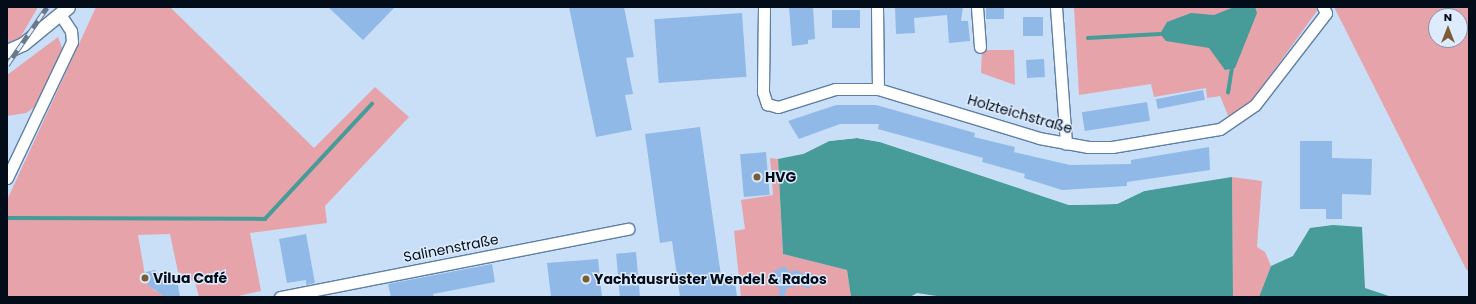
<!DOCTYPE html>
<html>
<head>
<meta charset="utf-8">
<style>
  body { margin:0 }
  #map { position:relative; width:1476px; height:304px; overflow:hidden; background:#c9dff8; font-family:Poppins,sans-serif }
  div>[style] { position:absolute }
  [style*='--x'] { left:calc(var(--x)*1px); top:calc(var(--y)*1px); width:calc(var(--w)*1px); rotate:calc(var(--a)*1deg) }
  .green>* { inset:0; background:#e6a4aa }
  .water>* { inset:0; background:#479b98 }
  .pier>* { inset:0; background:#c9dff8 }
  .stream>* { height:3.5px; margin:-1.75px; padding:0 1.75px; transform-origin:1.75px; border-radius:1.75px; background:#479b98 }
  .building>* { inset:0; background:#90b9e8; transform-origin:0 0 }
  .roads { filter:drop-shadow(1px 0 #5e7fa5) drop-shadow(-1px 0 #5e7fa5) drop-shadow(0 1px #5e7fa5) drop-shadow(0 -1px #5e7fa5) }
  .minor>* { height:11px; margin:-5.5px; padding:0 5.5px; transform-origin:5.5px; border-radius:5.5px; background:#fff }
  .tertiary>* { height:13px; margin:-6.5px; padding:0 6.5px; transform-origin:6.5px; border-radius:6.5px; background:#fff }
  .rail>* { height:4.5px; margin-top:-2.25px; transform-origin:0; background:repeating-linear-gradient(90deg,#ddebfc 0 9px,#69798d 0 18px); box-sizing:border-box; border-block:1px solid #69798d }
  .dots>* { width:11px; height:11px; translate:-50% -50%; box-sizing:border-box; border:2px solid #ddebfc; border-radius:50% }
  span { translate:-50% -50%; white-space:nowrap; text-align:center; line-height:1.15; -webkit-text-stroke:3px #ddebfc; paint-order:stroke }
  .street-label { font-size:14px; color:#030d1a }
  .poi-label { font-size:14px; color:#030d1a; font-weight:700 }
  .left { translate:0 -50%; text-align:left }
  .frame { position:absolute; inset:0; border:8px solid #030d1a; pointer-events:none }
  .north { position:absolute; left:1428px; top:8px; width:40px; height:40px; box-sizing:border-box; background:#ddebfc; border:1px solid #8692a2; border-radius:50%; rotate:0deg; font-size:11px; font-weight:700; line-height:16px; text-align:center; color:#030d1a }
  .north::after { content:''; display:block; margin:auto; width:14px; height:18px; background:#7c5c32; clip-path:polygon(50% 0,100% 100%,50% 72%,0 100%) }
</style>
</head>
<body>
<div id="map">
  <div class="green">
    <i style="clip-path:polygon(7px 7px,38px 7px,20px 38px,7px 43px)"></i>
    <i style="clip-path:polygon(96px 7px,170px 7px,314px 148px,375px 87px,409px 117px,325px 206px,327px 223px,250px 233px,261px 291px,234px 297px,199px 297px,195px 282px,178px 272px,170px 234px,138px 235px,146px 281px,154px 290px,168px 297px,7px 297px,7px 200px)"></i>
    <i style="clip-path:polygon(1074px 7px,1316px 7px,1317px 11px,1253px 99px,1229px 118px,1220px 96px,1207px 98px,1206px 88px,1154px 97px,1151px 84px,1079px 95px)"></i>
    <i style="clip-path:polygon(evenodd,1334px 7px,1469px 7px,1469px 272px,1466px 269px,1334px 7px,1436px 16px,1460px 16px,1460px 40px,1436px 40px,1436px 16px)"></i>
    <i style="clip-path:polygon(58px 37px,64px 53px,39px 104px,26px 113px,7px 116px,7px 75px)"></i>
    <i style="clip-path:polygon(982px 50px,1014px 50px,1015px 85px,981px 73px)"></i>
    <i style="clip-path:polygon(770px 158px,778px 159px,783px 254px,847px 270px,851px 297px,741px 297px,734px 231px,745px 229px,741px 200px,773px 195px)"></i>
    <i style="clip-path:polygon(1232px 177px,1262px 181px,1257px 247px,1265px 252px,1271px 266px,1259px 297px,1233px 297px)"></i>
  </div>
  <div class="water">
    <i style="clip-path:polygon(1234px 7px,1255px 7px,1257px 13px,1235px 68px,1225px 70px,1209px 48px,1166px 41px,1160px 34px,1167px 22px,1191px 13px,1214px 15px)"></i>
    <i style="clip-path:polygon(857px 138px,880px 142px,1069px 205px,1117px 204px,1144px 191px,1232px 177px,1233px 297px,943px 297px,917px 293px,910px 297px,851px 297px,847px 270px,783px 254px,778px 159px,803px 154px,829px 141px)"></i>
    <i style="clip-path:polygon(1333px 225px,1362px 227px,1365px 288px,1392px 297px,1259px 297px,1271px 266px,1293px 256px,1310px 228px)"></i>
  </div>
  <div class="pier">
    <i style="clip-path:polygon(857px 136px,881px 140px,990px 178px,880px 142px,857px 138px,829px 141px,803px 154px,796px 154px,828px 139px)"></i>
    <i style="clip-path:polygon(1232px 175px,1144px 191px,1117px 204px,1069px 205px,1018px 188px,1069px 203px,1116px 202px,1143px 189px)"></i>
  </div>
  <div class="stream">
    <i style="--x:1088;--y:38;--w:72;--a:-3.2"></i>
    <i style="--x:1228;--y:93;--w:24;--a:-81"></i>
    <i style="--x:7;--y:218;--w:258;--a:0.2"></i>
    <i style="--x:265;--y:219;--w:157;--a:-47.1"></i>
  </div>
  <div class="building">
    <i style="clip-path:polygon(328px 7px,395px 7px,363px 40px)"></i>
    <i style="clip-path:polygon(569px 7px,624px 7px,634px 57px,626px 58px,633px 94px,625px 95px,632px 130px,596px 137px)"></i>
    <i style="clip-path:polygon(789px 7px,813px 7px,815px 39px,808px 40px,808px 44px,792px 46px)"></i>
    <i style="clip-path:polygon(895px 7px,963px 7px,961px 21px,968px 21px,970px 41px,949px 43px,947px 15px,914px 18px,915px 33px,896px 34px)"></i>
    <i style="left:986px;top:7px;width:18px;height:12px"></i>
    <i style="left:860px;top:10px;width:18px;height:28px;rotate:90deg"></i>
    <i style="left:742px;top:13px;width:64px;height:88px;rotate:86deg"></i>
    <i style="left:1023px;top:17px;width:20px;height:19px"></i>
    <i style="left:1044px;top:59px;width:18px;height:18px;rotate:87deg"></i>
    <i style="left:1203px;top:90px;width:10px;height:48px;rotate:79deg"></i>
    <i style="left:1147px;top:102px;width:19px;height:66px;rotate:81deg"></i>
    <i style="clip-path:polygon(836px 105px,876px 105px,975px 133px,974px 137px,1015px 147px,1014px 152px,1070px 165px,1131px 164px,1131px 160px,1209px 147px,1210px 170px,1127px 182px,1127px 186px,1062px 190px,1024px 178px,1025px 174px,982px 162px,983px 158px,878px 129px,879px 124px,840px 124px,799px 139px,788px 121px)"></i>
    <i style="clip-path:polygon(700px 127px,721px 276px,734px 274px,737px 297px,680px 297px,672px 241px,660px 243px,645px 134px)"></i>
    <i style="clip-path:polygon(1300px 141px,1332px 141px,1332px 158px,1372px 159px,1371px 195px,1342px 194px,1342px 219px,1326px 219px,1326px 209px,1300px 209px)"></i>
    <i style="left:766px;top:152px;width:43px;height:26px;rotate:85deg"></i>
    <i style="clip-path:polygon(306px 234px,315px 283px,306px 285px,306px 280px,287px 283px,279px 239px)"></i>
    <i style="left:636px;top:252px;width:45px;height:20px;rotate:85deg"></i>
    <i style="clip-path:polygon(598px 259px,602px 297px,551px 297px,547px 263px)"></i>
    <i style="clip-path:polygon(492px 264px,495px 282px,433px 294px,434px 297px,391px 297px,388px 284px)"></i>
    <i style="clip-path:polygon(785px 266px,789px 272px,797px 270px,803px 274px,810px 272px,815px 277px,809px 289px,801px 285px,787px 288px,784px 297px,780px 297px,779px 288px,771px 283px,775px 275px,772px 272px)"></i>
    <i style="clip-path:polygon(155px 270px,165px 282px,178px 285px,180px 297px,164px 296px,149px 286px,142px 273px)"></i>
  </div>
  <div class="roads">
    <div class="minor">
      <i style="--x:764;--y:7;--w:85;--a:90.7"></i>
      <i style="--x:763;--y:92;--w:13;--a:72"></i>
      <i style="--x:767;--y:104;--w:11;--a:15"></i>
      <i style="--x:778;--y:107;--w:60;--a:-17.5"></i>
      <i style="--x:835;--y:89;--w:43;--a:0"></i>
      <i style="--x:878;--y:89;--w:168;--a:16.9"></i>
      <i style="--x:1039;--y:138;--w:50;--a:10.4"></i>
      <i style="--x:1088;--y:147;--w:24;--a:0"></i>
      <i style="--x:1112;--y:147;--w:109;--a:-9.5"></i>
      <i style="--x:1220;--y:129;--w:42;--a:-34.4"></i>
      <i style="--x:1255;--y:105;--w:116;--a:-52.3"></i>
      <i style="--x:1326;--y:13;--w:7;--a:-117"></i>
      <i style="--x:877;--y:7;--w:82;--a:89.3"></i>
      <i style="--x:977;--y:7;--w:40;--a:85.7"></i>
      <i style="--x:1056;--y:7;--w:137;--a:85.8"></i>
      <i style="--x:7;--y:178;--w:151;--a:-64.5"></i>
      <i style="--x:72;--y:42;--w:11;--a:-95"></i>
      <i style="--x:71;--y:31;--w:20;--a:-123"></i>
      <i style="--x:280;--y:297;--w:355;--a:-11.1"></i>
    </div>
    <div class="tertiary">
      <i style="--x:7;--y:51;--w:17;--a:-24"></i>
      <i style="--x:23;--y:44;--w:58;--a:-39.4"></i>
    </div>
  </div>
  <div class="rail">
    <i style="--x:7;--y:65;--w:70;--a:-55.4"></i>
  </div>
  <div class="dots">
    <i style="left:757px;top:177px;background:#7c5c32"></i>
    <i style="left:145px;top:278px;background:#7c5c32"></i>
    <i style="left:586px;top:279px;background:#7c5c32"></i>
  </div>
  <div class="street-label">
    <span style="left:1020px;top:114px;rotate:16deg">Holzteichstraße</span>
    <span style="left:451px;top:248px;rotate:-11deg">Salinenstraße</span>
  </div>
  <div class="poi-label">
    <span class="left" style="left:765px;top:177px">HVG</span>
    <span class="left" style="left:153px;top:278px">Vilua Café</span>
    <span class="left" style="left:594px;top:279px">Yachtausrüster Wendel &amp; Rados</span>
  </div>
  <div class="frame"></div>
  <div class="north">N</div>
</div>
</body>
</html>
